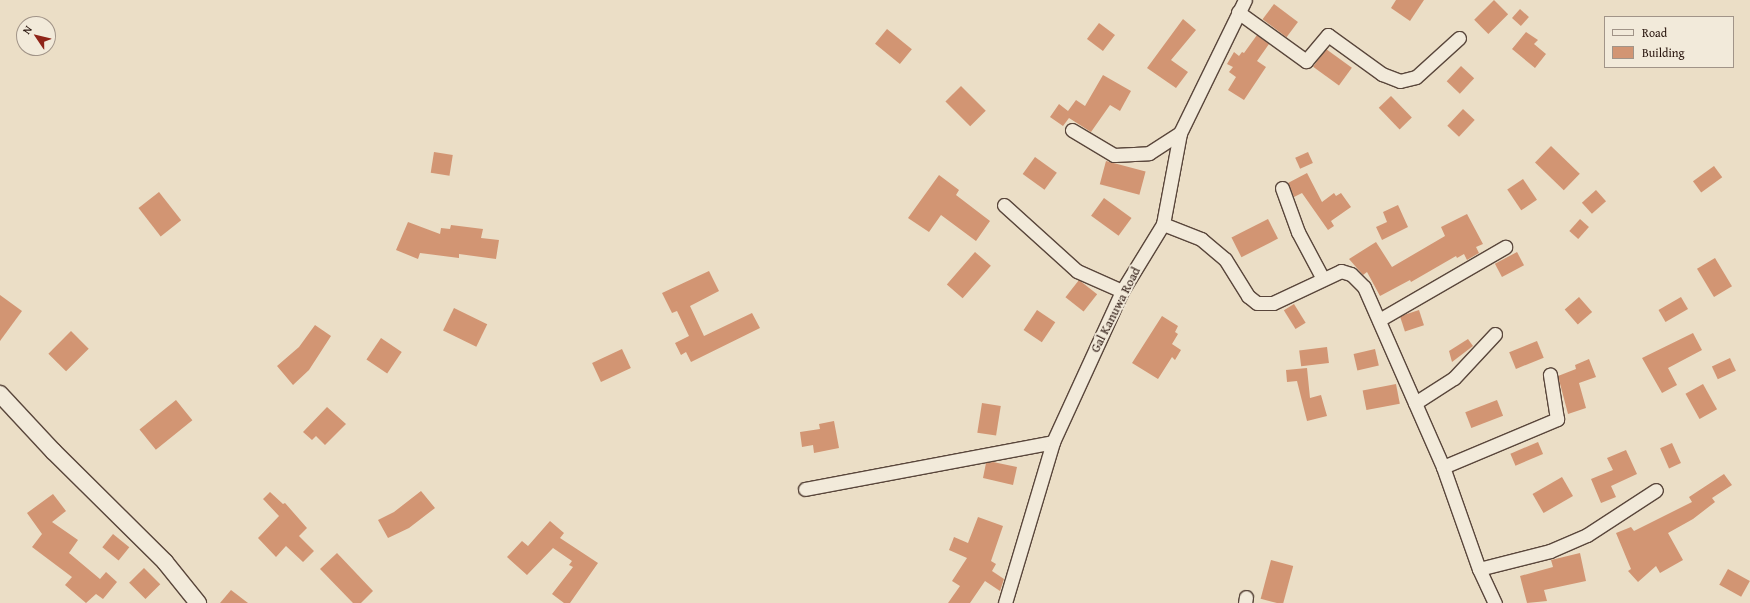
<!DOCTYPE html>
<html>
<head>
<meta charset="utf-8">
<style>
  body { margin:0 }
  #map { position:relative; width:1750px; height:603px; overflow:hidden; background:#ebdec6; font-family:"Gentium Book Plus",serif }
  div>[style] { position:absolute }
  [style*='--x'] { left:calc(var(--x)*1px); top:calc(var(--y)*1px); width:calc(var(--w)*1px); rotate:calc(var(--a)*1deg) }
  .building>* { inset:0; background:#d29573; transform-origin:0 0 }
  .roads { filter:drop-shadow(1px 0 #59463b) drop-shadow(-1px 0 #59463b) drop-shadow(0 1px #59463b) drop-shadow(0 -1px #59463b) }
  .minor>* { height:13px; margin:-6.5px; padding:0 6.5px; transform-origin:6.5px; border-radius:6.5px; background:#f2eada }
  .tertiary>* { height:16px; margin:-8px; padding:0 8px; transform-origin:8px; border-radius:8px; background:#f2eada }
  span { translate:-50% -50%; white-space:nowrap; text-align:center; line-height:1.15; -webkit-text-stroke:4px #f2eada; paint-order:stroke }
  .street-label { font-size:13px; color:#28140d }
  .legend { position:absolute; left:1604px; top:16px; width:130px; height:52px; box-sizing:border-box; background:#f2eada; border:1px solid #a19488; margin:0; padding:5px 7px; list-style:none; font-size:12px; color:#28140d }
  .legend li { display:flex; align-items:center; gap:8px; height:20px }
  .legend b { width:20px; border:1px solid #a19488 }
  .north { position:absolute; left:16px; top:16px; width:40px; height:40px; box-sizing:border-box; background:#f2eada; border:1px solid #a19488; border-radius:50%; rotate:305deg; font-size:11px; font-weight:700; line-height:16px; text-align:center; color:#28140d }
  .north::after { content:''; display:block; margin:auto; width:14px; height:18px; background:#8f2418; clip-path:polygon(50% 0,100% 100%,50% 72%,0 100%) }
</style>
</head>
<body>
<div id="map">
  <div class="building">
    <i style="clip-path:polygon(1396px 0,1424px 0,1410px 21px,1391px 8px)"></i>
    <i style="left:1494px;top:0;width:20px;height:28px;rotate:45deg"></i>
    <i style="left:1274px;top:4px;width:30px;height:19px;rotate:37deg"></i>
    <i style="left:1520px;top:9px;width:12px;height:12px;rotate:42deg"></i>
    <i style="clip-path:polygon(1183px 19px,1196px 30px,1171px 60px,1188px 72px,1176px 88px,1147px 68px)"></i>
    <i style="left:1099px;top:23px;width:20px;height:20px;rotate:37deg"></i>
    <i style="left:887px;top:29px;width:32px;height:19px;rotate:39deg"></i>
    <i style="clip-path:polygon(1526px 32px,1538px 40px,1534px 44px,1546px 54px,1535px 68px,1512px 49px)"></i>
    <i style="clip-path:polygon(1257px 35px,1269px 44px,1257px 61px,1266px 67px,1244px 100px,1228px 90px,1236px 77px,1229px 72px,1233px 67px,1227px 64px,1234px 52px,1239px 56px,1242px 52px,1244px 53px)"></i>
    <i style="left:1326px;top:49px;width:32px;height:22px;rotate:36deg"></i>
    <i style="left:1461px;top:66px;width:18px;height:21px;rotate:43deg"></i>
    <i style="clip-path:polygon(1103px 75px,1131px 91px,1120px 111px,1110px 105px,1091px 132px,1069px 118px,1063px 126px,1050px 117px,1059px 104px,1068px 111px,1076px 100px,1085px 106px)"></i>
    <i style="left:961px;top:86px;width:35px;height:22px;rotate:45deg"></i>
    <i style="left:1391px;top:96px;width:30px;height:17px;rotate:46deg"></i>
    <i style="left:1463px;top:109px;width:16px;height:23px;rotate:43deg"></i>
    <i style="left:1551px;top:146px;width:40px;height:23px;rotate:44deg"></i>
    <i style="left:434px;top:152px;width:19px;height:21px;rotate:9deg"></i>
    <i style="left:1308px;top:152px;width:12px;height:14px;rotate:66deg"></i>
    <i style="left:1035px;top:157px;width:27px;height:21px;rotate:36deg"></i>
    <i style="left:1106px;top:161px;width:41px;height:24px;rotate:15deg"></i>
    <i style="left:1714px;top:166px;width:14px;height:26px;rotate:54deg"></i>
    <i style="clip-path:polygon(1307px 173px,1322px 202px,1334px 193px,1336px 196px,1341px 193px,1351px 207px,1331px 221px,1334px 226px,1328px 230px,1302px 193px,1294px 197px,1288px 183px)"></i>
    <i style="clip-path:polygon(939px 175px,959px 190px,956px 195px,990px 221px,976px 241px,941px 215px,929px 232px,908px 218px)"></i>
    <i style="left:1523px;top:179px;width:25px;height:19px;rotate:56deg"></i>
    <i style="left:1596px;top:190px;width:15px;height:19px;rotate:48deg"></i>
    <i style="left:159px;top:192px;width:36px;height:26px;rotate:52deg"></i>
    <i style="left:1104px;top:198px;width:34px;height:22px;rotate:36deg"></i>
    <i style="clip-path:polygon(1398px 205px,1408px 227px,1382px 240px,1376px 227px,1387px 222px,1383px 212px)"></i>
    <i style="clip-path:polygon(1467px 214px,1483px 244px,1476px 247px,1479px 253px,1467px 260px,1464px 254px,1457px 258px,1456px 256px,1411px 282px,1410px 280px,1380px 296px,1367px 272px,1363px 275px,1349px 259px,1376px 242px,1392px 267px,1445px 236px,1441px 227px)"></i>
    <i style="left:1268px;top:219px;width:22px;height:41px;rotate:63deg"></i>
    <i style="left:1580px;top:219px;width:12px;height:16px;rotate:42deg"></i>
    <i style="clip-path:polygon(408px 222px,440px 234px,441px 228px,450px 229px,451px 225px,483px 229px,481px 238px,499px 240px,496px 259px,459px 254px,459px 258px,420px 253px,418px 259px,396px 250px)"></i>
    <i style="left:975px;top:252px;width:21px;height:43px;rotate:41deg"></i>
    <i style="left:1517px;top:252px;width:15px;height:25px;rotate:62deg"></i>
    <i style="left:1715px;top:258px;width:33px;height:21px;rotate:59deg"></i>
    <i style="clip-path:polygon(709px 271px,719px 291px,690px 306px,704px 336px,752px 313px,760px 328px,691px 362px,686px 352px,681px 355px,675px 343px,689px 336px,677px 311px,672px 313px,662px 293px)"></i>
    <i style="left:1079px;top:280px;width:23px;height:22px;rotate:38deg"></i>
    <i style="clip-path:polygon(0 295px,22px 311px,0 341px)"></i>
    <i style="left:1579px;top:297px;width:20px;height:19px;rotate:49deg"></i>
    <i style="left:1681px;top:297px;width:14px;height:26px;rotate:60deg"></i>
    <i style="left:1294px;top:304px;width:22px;height:12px;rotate:58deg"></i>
    <i style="left:454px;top:308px;width:37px;height:25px;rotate:26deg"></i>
    <i style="left:1037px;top:310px;width:22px;height:24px;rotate:34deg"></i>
    <i style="left:1419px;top:310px;width:16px;height:20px;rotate:72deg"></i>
    <i style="clip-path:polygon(1162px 316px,1178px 326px,1175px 332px,1178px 334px,1172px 344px,1181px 350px,1175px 360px,1172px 357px,1158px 379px,1132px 363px)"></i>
    <i style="clip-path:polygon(315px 325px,331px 336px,309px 370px,293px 385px,277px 366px,299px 347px)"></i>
    <i style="left:71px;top:331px;width:25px;height:32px;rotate:45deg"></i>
    <i style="clip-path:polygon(1693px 333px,1702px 350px,1668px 368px,1677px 385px,1662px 393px,1642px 358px)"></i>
    <i style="left:381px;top:338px;width:25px;height:26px;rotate:34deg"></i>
    <i style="clip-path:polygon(1468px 339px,1473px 346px,1452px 362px,1449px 351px)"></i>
    <i style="left:1537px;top:341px;width:18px;height:30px;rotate:68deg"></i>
    <i style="left:1327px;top:347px;width:16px;height:28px;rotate:83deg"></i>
    <i style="left:622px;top:349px;width:21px;height:33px;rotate:65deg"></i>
    <i style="left:1375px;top:349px;width:17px;height:22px;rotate:77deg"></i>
    <i style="left:1730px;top:358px;width:14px;height:20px;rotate:65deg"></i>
    <i style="clip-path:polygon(1589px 359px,1596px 377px,1579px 383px,1586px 408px,1568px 414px,1558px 376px,1576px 369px,1575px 365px)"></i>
    <i style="clip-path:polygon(1307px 368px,1310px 398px,1321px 395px,1327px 416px,1307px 421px,1297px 381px,1287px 382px,1286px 370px)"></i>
    <i style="left:1396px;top:384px;width:20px;height:34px;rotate:79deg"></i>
    <i style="left:1703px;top:384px;width:29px;height:20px;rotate:61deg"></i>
    <i style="left:176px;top:400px;width:26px;height:47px;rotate:51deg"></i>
    <i style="left:1497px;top:400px;width:17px;height:34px;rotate:69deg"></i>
    <i style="left:982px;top:403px;width:19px;height:30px;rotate:9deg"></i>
    <i style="clip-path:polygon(327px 407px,346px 424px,325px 445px,316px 436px,312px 440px,303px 432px)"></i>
    <i style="clip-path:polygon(834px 421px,839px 448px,814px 453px,813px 445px,802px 447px,800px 432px,820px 429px,819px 424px)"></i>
    <i style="left:1538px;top:442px;width:13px;height:30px;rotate:67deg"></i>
    <i style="left:1672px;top:443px;width:22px;height:13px;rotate:66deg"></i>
    <i style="clip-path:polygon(1626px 450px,1637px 474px,1611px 486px,1616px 497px,1601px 503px,1591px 479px,1613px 470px,1607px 458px)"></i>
    <i style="clip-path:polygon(993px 462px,1017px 467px,1013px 485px,983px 478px,986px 463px)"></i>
    <i style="clip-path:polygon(1724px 474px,1732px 485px,1712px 498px,1715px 502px,1693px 519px,1668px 533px,1683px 560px,1660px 573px,1656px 566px,1638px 582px,1628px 571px,1631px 569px,1616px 533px,1631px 527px,1634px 531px,1692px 502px,1689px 497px)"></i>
    <i style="left:1562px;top:477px;width:22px;height:34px;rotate:60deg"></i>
    <i style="clip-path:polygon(421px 491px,435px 508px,409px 528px,388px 538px,378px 520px,394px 512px)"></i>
    <i style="clip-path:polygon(270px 492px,283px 504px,285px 503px,307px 528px,299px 536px,314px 551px,303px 562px,286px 546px,276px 557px,258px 538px,279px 516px,263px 499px)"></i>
    <i style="clip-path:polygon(53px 494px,66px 511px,52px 522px,78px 540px,69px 553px,100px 579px,106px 572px,117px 582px,103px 599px,96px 594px,86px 603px,65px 585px,72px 577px,32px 547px,42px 534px,27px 513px)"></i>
    <i style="clip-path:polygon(978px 517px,1003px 526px,991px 561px,996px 564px,992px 571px,1004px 579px,1000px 591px,985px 581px,970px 603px,948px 603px,960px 586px,952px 581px,967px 558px,949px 550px,954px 537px,968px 543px)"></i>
    <i style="clip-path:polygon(550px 521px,564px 533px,560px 538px,598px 563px,570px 603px,564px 603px,552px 594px,573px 567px,569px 565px,572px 561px,553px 548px,527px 575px,507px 557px,522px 541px,528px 546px)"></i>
    <i style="left:113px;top:534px;width:21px;height:17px;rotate:39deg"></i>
    <i style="clip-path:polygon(337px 553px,373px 591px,361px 603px,353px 603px,320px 569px)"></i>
    <i style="clip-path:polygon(1580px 553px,1586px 581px,1544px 590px,1547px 601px,1527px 603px,1520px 576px,1553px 567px,1551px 560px)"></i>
    <i style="left:1271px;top:560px;width:23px;height:40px;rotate:15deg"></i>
    <i style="left:144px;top:568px;width:23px;height:21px;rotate:45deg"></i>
    <i style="left:1728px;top:569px;width:25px;height:18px;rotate:29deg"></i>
    <i style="clip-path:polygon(231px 590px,248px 603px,220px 603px)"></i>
  </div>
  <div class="roads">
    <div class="minor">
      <i style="--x:1238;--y:12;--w:84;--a:35.8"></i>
      <i style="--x:1306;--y:61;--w:34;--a:-50"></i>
      <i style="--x:1328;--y:35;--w:67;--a:35.8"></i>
      <i style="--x:1382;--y:74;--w:19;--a:21"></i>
      <i style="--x:1400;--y:81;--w:16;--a:-14"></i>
      <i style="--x:1416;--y:77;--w:58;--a:-42.2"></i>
      <i style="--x:1072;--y:130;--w:49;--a:30.8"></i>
      <i style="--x:1114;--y:155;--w:35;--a:-3"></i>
      <i style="--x:1149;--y:153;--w:37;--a:-33"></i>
      <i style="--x:1282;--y:188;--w:47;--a:70"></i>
      <i style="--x:1298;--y:232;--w:53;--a:62"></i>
      <i style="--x:1004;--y:205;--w:98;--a:42.1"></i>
      <i style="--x:1077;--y:271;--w:49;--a:24"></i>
      <i style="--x:1163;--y:224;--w:41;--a:21.5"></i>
      <i style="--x:1201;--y:239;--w:31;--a:40"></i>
      <i style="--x:1225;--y:259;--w:44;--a:58.1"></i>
      <i style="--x:1248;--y:296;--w:11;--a:38"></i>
      <i style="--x:1257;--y:303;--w:16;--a:0"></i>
      <i style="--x:1273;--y:303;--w:75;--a:-25.2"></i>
      <i style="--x:1341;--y:271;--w:10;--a:17"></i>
      <i style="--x:1351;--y:274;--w:18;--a:45"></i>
      <i style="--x:1364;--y:287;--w:197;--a:66.3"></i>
      <i style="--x:1443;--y:467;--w:108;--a:70.6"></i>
      <i style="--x:1479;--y:569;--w:73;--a:-14.2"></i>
      <i style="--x:1550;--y:551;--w:40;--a:-23.4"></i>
      <i style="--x:1587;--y:535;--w:82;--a:-33.1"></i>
      <i style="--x:1379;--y:320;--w:146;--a:-30.1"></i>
      <i style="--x:1415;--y:403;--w:46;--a:-32.7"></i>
      <i style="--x:1454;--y:378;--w:60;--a:-47"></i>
      <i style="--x:1443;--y:467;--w:124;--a:-22.8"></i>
      <i style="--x:1557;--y:419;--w:45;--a:-99"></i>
      <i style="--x:805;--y:489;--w:252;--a:-10.7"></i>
      <i style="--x:1479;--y:569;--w:38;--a:65"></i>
      <i style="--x:1005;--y:603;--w:168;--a:-73.4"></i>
      <i style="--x:1053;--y:442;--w:166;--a:-65.4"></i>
      <i style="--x:1122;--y:291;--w:79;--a:-58.5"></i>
      <i style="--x:1163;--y:224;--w:93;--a:-79.4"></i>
      <i style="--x:1180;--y:133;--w:148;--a:-64"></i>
      <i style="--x:1245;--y:603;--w:6;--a:-81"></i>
    </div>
    <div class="tertiary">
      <i style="--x:0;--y:394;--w:78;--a:47.1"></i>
      <i style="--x:53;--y:451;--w:158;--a:44.7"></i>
      <i style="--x:165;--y:562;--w:53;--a:51.2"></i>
    </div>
  </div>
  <div class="street-label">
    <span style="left:1116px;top:310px;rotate:-63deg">Gal Kanuwa Road</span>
  </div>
  <ul class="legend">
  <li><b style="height:5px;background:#f2eada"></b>Road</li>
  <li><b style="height:11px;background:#d29573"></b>Building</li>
  </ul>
  <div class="north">N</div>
</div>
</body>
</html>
